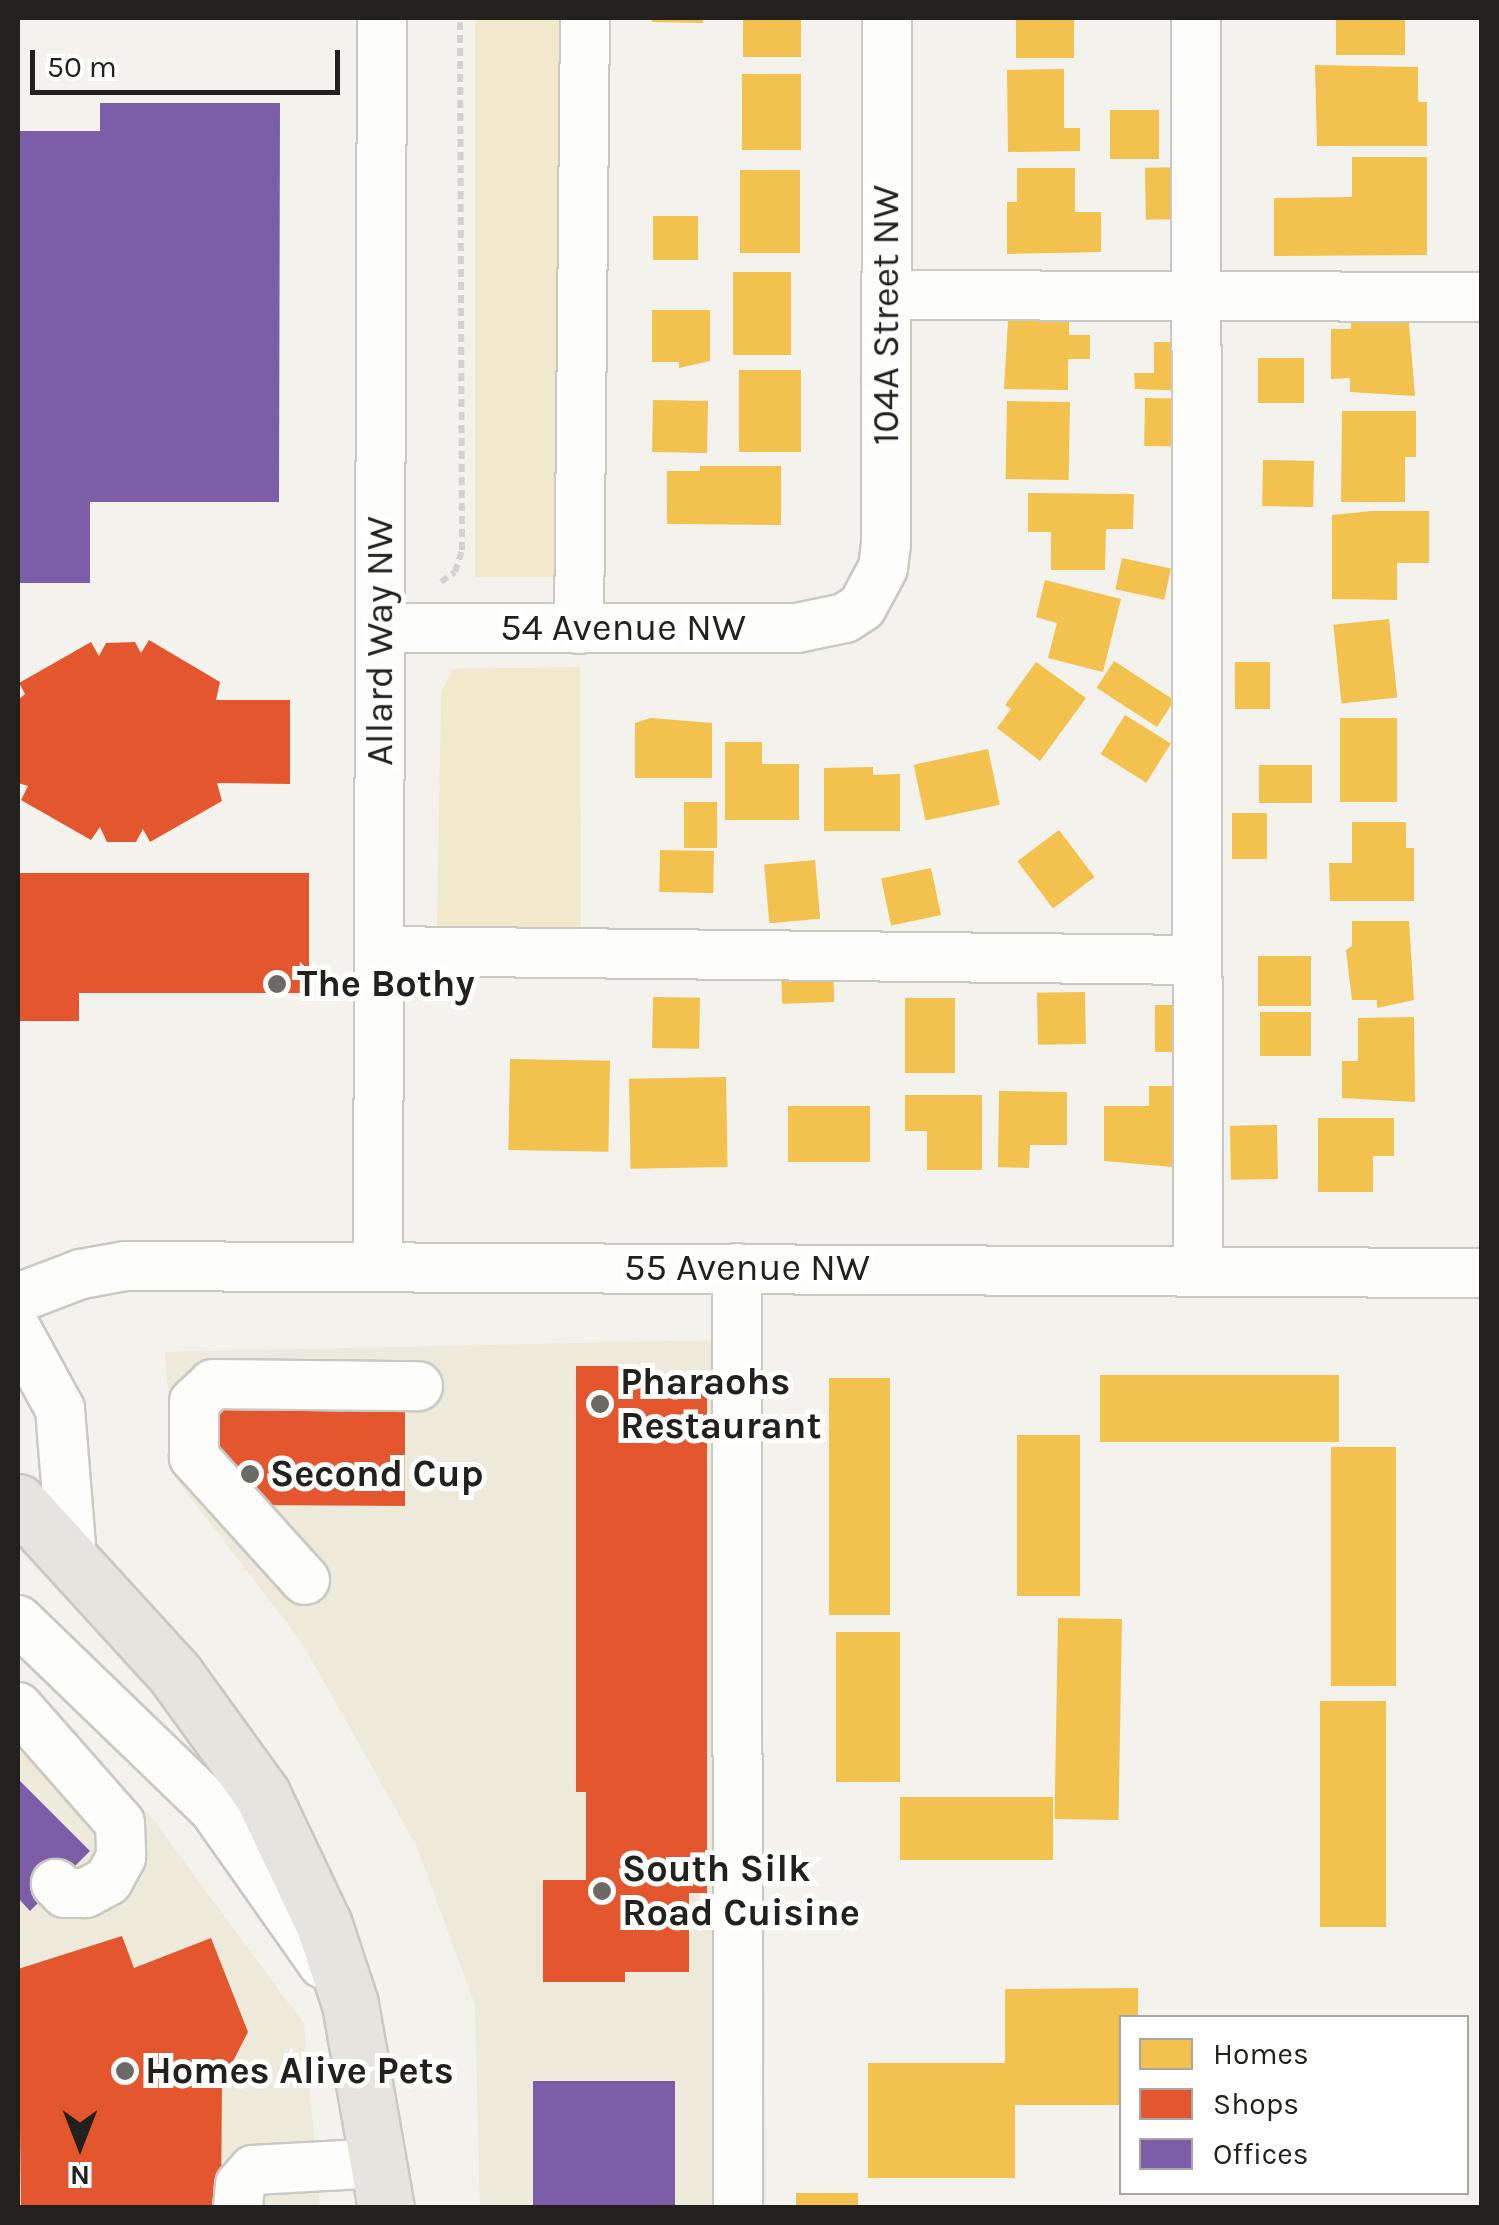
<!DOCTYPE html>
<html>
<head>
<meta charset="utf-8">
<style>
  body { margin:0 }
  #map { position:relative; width:1499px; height:2225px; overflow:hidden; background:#f4f2ec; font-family:Karla,sans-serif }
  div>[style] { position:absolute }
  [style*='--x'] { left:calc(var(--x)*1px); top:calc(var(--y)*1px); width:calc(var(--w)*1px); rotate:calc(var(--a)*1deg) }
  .built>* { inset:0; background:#ede9db }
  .green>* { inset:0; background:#f2e9cd; transform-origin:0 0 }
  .homes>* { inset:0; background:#f2c14e; transform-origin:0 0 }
  .shops>* { inset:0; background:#e4572e }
  .offices>* { inset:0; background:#7b5ea7; transform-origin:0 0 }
  .path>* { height:6px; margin-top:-3px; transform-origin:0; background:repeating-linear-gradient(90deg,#d2d2d0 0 8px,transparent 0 13px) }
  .roads { filter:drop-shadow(2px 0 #c9c8c3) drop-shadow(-2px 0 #c9c8c3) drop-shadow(0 2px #c9c8c3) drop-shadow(0 -2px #c9c8c3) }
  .minor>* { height:48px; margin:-24px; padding:0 24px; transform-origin:24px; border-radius:24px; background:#fdfdfc }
  .major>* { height:55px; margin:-27.5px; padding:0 27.5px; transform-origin:27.5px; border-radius:27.5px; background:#e6e4de }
  .dots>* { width:28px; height:28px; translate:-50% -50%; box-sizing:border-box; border:5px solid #fff; border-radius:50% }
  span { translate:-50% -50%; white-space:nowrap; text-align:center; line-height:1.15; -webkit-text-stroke:10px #fff; paint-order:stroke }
  .street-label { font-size:38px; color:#22211d }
  .poi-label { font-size:38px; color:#22211d; font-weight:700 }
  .left { translate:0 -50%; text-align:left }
  .frame { position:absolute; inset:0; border:20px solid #22211d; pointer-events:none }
  .legend { position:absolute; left:1119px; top:2015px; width:350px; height:180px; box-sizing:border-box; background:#fff; border:2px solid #a7a6a5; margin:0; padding:12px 18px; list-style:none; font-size:30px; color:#22211d }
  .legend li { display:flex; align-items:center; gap:20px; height:50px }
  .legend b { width:50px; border:2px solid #a7a6a5 }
  .north { position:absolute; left:30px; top:2095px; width:100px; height:100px; -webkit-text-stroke:8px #fff; paint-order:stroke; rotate:180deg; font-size:28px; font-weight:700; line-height:40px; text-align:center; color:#22211d }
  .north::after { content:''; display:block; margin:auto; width:35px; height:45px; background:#22211d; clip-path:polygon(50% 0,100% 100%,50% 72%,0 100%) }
  .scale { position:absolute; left:30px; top:50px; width:310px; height:45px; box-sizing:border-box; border:5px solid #22211d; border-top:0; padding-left:12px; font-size:30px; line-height:35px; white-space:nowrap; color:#22211d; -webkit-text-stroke:8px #fff; paint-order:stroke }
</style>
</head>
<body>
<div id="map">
  <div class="built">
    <i style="clip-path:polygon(761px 1339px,766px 2207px,480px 2207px,475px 2005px,416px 1845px,301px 1641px,175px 1478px,165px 1352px)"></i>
    <i style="clip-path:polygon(18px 1688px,151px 1817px,304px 2024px,320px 2207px,18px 2207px)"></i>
  </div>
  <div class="green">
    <i style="left:475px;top:18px;width:94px;height:559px"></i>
    <i style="clip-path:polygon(580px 667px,581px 931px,437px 931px,441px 692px,453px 669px)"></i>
  </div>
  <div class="homes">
    <i style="clip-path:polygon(652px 18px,703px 18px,703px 23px,652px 22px)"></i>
    <i style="left:743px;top:18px;width:58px;height:39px"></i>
    <i style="left:1016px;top:18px;width:58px;height:40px"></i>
    <i style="left:1336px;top:18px;width:69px;height:37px"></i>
    <i style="clip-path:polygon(1315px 65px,1418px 67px,1418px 102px,1427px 102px,1427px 146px,1317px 146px)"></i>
    <i style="clip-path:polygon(1064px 69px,1064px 128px,1080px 128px,1080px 151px,1008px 152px,1007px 70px)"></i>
    <i style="left:742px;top:74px;width:59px;height:76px"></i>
    <i style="left:1110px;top:110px;width:49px;height:49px"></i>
    <i style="clip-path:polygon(1352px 157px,1427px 157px,1427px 255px,1274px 256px,1274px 198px,1352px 197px)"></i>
    <i style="left:1190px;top:167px;width:52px;height:45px;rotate:89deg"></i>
    <i style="clip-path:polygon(1017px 168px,1075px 168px,1075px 212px,1101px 212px,1101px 252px,1007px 254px,1007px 202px,1017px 202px)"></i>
    <i style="left:740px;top:170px;width:60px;height:83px"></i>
    <i style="left:653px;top:216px;width:45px;height:44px"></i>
    <i style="left:733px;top:272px;width:58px;height:83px"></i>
    <i style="clip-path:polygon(1009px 304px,1069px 305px,1069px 335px,1090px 335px,1090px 359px,1068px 359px,1068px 390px,1004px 389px)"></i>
    <i style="clip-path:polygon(652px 310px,710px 310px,710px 361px,679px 368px,679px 362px,652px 362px)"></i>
    <i style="clip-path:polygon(1408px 312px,1415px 396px,1350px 392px,1350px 378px,1331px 379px,1331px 329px,1351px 329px,1351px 313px)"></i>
    <i style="clip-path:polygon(1154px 342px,1191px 342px,1191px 391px,1135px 389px,1134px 373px,1154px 373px)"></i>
    <i style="left:1258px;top:358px;width:46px;height:45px"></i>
    <i style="left:739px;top:370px;width:62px;height:82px"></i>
    <i style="left:1145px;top:398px;width:48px;height:48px;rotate:1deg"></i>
    <i style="left:653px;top:400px;width:55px;height:52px;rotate:1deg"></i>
    <i style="left:1007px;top:401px;width:63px;height:78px;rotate:1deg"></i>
    <i style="clip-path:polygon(1342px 411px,1416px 411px,1416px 457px,1405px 457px,1405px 502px,1341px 502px)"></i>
    <i style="left:1263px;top:460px;width:51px;height:46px;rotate:1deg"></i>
    <i style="clip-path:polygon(700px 466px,781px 466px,781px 525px,667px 524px,667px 471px,700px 471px)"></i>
    <i style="clip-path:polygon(1028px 493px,1134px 494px,1133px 529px,1106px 529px,1105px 570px,1051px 570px,1051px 532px,1028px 532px)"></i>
    <i style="clip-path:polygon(1372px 511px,1429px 511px,1429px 563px,1397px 563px,1397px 600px,1332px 599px,1332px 515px)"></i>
    <i style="left:1122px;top:558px;width:50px;height:32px;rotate:12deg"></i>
    <i style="clip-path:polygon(1045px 580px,1121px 599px,1103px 672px,1048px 658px,1057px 623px,1036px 617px)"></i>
    <i style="left:1389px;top:619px;width:79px;height:56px;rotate:84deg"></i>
    <i style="left:1114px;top:661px;width:72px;height:32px;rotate:33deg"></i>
    <i style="clip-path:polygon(1036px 662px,1086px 698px,1040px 761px,997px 728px,1011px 709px,1005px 705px)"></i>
    <i style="left:1235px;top:662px;width:35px;height:47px"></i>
    <i style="left:1125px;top:715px;width:54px;height:46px;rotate:32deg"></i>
    <i style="clip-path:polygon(651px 718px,712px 723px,712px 778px,635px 778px,635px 723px)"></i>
    <i style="left:1340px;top:718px;width:57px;height:84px"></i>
    <i style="clip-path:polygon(725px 742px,762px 742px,762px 764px,799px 764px,799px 820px,725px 820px)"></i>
    <i style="left:988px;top:749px;width:57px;height:76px;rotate:78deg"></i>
    <i style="left:1259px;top:765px;width:53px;height:38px"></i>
    <i style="clip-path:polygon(873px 767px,873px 775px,900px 774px,900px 831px,824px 831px,824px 768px)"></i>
    <i style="left:684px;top:802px;width:33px;height:46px"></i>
    <i style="left:1232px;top:813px;width:35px;height:46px"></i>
    <i style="clip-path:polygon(1352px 822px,1406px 822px,1406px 848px,1414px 848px,1414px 901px,1330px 901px,1329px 863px,1352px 863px)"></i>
    <i style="left:1059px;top:830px;width:59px;height:52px;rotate:53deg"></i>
    <i style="left:660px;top:850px;width:54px;height:42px;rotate:1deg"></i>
    <i style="left:815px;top:860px;width:59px;height:51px;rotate:85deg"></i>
    <i style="left:931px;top:868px;width:48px;height:51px;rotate:78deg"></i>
    <i style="clip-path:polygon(1352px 921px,1409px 921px,1414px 1000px,1377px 1008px,1377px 1000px,1352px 1000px,1346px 950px,1352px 946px)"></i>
    <i style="left:1258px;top:956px;width:53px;height:50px"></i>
    <i style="left:833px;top:965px;width:37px;height:52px;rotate:88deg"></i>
    <i style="left:1085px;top:992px;width:52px;height:48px;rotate:89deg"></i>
    <i style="left:653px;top:997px;width:47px;height:51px;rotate:1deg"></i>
    <i style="left:905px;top:998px;width:50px;height:75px"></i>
    <i style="left:1155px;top:1005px;width:35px;height:47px"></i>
    <i style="left:1260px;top:1012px;width:51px;height:44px"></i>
    <i style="clip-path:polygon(1414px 1017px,1415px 1102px,1342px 1098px,1342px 1061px,1358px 1061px,1358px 1018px)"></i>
    <i style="left:510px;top:1059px;width:100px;height:91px;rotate:1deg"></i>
    <i style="left:726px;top:1077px;width:90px;height:97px;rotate:89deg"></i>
    <i style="clip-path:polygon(1149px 1086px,1182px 1086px,1184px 1168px,1104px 1161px,1104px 1106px,1149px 1106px)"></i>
    <i style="clip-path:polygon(999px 1091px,1067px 1092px,1067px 1145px,1030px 1145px,1029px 1168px,998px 1167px)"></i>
    <i style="clip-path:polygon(905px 1095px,982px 1095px,982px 1170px,927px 1170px,927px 1131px,905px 1131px)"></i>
    <i style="left:870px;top:1106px;width:56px;height:82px;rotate:90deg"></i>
    <i style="clip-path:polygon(1318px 1118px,1394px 1118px,1394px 1156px,1373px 1156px,1373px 1192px,1318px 1192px)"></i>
    <i style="left:1277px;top:1125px;width:54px;height:47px;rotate:89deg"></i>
    <i style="left:1339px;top:1375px;width:67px;height:239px;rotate:90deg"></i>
    <i style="left:829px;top:1378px;width:61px;height:237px"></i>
    <i style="left:1080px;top:1435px;width:161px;height:63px;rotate:90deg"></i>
    <i style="left:1331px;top:1447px;width:65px;height:239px"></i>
    <i style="left:1058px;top:1618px;width:64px;height:201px;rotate:1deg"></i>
    <i style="left:836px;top:1632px;width:64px;height:150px"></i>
    <i style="left:1320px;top:1701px;width:66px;height:226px"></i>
    <i style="left:900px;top:1797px;width:153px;height:63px"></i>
    <i style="clip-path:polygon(1138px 1988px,1138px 2018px,1122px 2018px,1122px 2105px,1015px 2105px,1015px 2178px,868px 2178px,868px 2063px,1005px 2063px,1005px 1989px)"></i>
    <i style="left:796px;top:2193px;width:62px;height:15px"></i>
  </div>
  <div class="shops">
    <i style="clip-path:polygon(149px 640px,220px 682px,216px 700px,290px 700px,290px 784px,217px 783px,222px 801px,150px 842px,143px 829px,136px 842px,107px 842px,100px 827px,91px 840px,21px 800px,28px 786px,18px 783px,18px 700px,25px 694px,19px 683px,91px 642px,99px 656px,106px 643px,135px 642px,141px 653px)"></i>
    <i style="clip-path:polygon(18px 873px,309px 873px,309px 993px,79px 993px,79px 1021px,18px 1021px)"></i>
    <i style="clip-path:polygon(576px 1366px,654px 1366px,654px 1379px,707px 1379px,707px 1893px,689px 1893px,689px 1972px,625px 1972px,625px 1982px,543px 1982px,543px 1880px,586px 1880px,586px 1792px,576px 1792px)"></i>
    <i style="clip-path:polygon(220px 1399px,405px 1409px,405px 1506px,253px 1505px,204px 1450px)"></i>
    <i style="clip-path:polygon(122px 1936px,134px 1968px,211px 1938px,248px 2032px,222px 2083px,221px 2208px,21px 2208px,18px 1969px)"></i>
  </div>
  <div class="offices">
    <i style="clip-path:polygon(100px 103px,280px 103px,279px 502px,90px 502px,90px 583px,18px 583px,18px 131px,100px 131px)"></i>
    <i style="clip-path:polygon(18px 1779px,90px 1851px,30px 1911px,18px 1898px)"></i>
    <i style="left:533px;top:2081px;width:142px;height:127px"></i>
  </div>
  <div class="path">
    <i style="--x:441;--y:582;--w:17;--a:-36"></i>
    <i style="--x:455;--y:572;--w:23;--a:-72"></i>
    <i style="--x:462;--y:550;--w:532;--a:-90.22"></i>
  </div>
  <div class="roads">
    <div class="minor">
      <i style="--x:1196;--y:18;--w:1253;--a:89.91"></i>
      <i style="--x:886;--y:295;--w:596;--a:0.19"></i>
      <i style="--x:380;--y:628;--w:417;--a:0"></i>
      <i style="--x:797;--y:628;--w:49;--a:-11.8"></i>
      <i style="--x:845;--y:618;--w:20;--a:-33"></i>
      <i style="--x:862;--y:607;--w:44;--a:-61.7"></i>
      <i style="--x:883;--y:568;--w:23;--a:-83"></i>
      <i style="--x:886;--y:545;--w:527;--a:-89.89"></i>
      <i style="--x:579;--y:629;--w:611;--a:-89.44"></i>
      <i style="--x:379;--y:951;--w:818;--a:0.63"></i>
      <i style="--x:378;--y:1265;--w:1247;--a:-89.82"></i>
      <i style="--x:737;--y:1268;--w:940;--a:89.94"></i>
      <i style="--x:18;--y:1298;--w:67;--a:-20.9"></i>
      <i style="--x:81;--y:1274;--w:46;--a:-10.1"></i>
      <i style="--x:126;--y:1266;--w:1356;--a:0.3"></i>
      <i style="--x:18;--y:1332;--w:88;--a:61.4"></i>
      <i style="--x:60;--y:1409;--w:150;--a:85.4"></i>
      <i style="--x:305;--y:1580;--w:166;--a:-132.1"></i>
      <i style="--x:194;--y:1457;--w:55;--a:-90"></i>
      <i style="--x:194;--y:1402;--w:26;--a:-43"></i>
      <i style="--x:213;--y:1384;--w:205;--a:0.6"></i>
      <i style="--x:18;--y:1620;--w:271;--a:44"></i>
      <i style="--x:213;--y:1808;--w:191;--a:54.8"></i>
      <i style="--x:18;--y:1707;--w:154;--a:48.7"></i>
      <i style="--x:120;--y:1823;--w:34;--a:88"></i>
      <i style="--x:121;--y:1857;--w:27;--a:118"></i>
      <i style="--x:108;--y:1881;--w:26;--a:152"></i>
      <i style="--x:85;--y:1893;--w:20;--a:180"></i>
      <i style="--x:65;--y:1893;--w:13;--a:-135"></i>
      <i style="--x:238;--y:2208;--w:23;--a:-85"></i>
      <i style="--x:240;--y:2185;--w:20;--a:-49"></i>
      <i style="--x:253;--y:2170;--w:128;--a:-3.1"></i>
    </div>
    <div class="major">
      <i style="--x:18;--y:1502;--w:233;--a:47.6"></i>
      <i style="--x:175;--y:1674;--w:148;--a:54.1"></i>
      <i style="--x:262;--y:1794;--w:145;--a:64.7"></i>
      <i style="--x:324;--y:1925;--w:83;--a:71.8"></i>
      <i style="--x:350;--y:2004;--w:207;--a:80"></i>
    </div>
  </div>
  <div class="dots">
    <i style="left:277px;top:984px;background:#6c6a65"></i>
    <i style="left:600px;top:1404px;background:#6c6a65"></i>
    <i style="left:250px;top:1474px;background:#6c6a65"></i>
    <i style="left:602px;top:1891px;background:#6c6a65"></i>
    <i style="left:125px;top:2071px;background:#6c6a65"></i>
  </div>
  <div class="street-label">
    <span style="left:886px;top:315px;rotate:-90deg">104A Street NW</span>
    <span style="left:623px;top:628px">54 Avenue NW</span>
    <span style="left:380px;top:641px;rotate:-90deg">Allard Way NW</span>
    <span style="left:747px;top:1268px">55 Avenue NW</span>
  </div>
  <div class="poi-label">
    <span class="left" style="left:297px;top:984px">The Bothy</span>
    <span class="left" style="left:620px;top:1404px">Pharaohs<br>Restaurant</span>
    <span class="left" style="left:270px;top:1474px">Second Cup</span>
    <span class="left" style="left:622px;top:1891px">South Silk<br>Road Cuisine</span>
    <span class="left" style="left:145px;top:2071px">Homes Alive Pets</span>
  </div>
  <div class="frame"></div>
  <ul class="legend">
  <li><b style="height:28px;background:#f2c14e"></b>Homes</li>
  <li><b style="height:28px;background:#e4572e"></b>Shops</li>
  <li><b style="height:28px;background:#7b5ea7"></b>Offices</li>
  </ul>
  <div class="north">N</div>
  <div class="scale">50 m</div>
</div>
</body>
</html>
